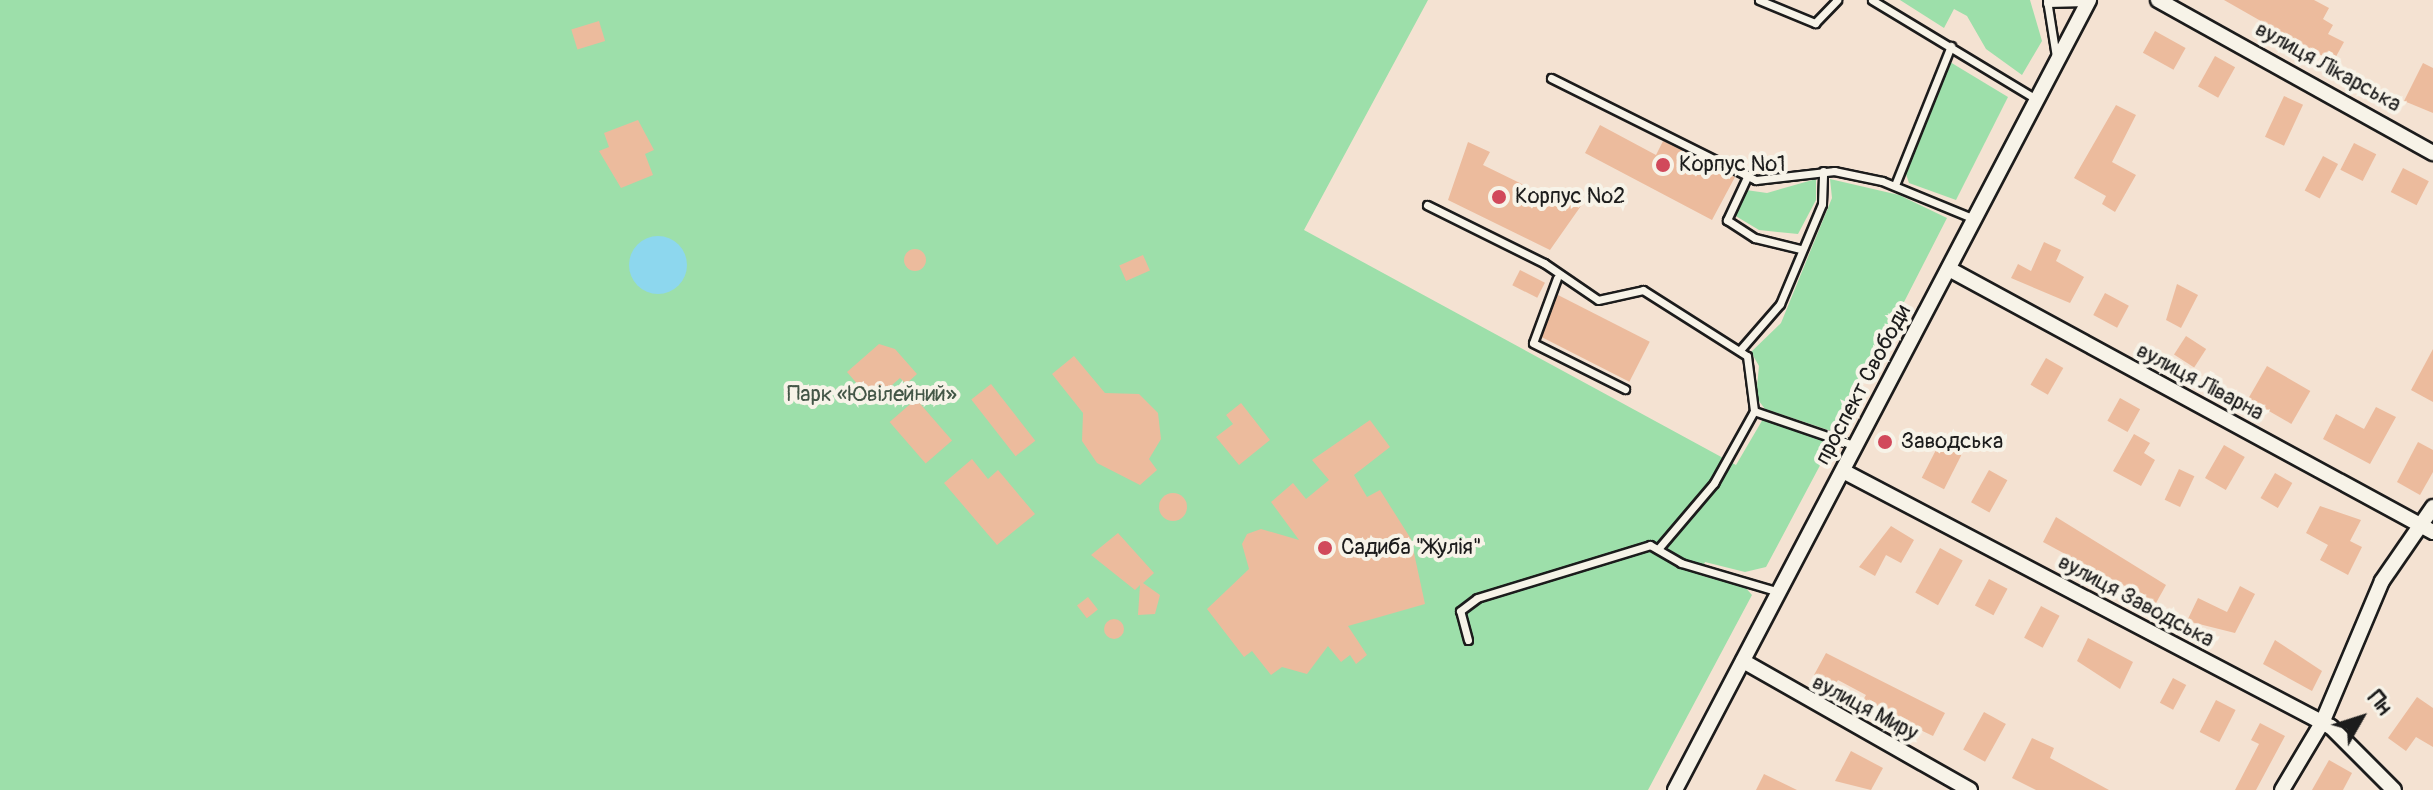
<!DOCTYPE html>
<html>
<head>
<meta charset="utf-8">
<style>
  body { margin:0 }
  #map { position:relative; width:2433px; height:790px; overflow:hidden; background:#f4e2d2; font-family:Pangolin,sans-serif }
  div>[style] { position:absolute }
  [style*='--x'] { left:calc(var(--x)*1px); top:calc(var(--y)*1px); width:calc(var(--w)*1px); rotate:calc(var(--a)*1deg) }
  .green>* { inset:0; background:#9ddfaa }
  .water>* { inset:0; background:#8dd7ee }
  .round { border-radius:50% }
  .building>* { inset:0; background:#ecbb9d; transform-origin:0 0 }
  .roads { filter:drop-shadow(2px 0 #1c1c1c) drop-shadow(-2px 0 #1c1c1c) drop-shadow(0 2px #1c1c1c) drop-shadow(0 -2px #1c1c1c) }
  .service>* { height:7px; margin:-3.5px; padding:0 3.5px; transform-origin:3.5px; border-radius:3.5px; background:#f7f3e8 }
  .minor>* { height:14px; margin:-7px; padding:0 7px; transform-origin:7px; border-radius:7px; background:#f7f3e8 }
  .dots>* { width:22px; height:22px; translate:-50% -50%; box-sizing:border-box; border:4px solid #f7f3e8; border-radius:50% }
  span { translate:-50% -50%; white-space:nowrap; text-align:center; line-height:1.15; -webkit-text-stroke:8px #f7f3e8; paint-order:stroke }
  .street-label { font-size:22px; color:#1c1c1c }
  .poi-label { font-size:22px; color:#1c1c1c }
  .left { translate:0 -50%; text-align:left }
  .park-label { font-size:22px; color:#435647 }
  .north { position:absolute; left:2321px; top:678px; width:80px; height:80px; -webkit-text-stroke:6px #f7f3e8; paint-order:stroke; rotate:51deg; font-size:22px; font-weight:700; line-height:32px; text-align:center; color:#1c1c1c }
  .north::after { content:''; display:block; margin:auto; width:28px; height:36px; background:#1c1c1c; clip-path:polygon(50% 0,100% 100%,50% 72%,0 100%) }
</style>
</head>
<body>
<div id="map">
  <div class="green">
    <i style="clip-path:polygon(0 0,1428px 0,1304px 230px,1736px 465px,1763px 419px,1825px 438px,1818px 451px,1825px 456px,1766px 567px,1745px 572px,1705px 562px,1700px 575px,1744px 586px,1752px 595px,1648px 790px,0 790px)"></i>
    <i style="clip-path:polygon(1900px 0,2030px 0,2042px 41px,2022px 75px,1986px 49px,1967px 16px,1954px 9px,1944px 28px)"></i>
    <i style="clip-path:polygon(1950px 62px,2008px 97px,1956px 200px,1909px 183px,1906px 174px)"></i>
    <i style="clip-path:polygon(1816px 179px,1816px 200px,1798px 234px,1759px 230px,1734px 215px,1746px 190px,1767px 193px)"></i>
    <i style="clip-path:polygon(1830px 179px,1899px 195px,1947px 218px,1837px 433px,1765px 409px,1756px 397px,1759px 366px,1751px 352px,1781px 323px,1832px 198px)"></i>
  </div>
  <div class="water">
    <i class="round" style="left:629px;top:236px;width:58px;height:58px"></i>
  </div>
  <div class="building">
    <i style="clip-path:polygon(2224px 0,2314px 0,2329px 8px,2323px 19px,2333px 25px,2328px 34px,2344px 42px,2333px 62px)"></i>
    <i style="left:599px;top:21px;width:21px;height:29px;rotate:73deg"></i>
    <i style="left:2155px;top:31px;width:35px;height:25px;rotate:29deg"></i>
    <i style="left:2215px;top:56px;width:23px;height:35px;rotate:29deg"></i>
    <i style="clip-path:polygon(2423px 63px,2433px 68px,2433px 113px,2404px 101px)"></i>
    <i style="left:2284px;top:96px;width:21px;height:45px;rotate:25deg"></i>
    <i style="clip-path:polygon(2116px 105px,2136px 115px,2112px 162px,2136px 175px,2115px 212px,2102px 204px,2106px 196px,2074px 178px)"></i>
    <i style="clip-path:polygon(638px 120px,654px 150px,645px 154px,653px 175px,621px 188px,599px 151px,609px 147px,604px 133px)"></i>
    <i style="clip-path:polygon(1600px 125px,1656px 155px,1663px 141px,1735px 177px,1712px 220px,1585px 153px)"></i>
    <i style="clip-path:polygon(1468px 142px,1490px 152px,1483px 165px,1563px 204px,1567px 195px,1583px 203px,1550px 250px,1448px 200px)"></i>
    <i style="left:2354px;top:143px;width:25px;height:30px;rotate:27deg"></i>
    <i style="left:2323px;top:156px;width:17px;height:39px;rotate:28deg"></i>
    <i style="left:2403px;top:168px;width:29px;height:27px;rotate:27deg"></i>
    <i style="clip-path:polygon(2044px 242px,2061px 250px,2056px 261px,2084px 277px,2070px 303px,2011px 278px,2018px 264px,2031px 271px)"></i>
    <i class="round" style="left:904px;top:249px;width:22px;height:22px"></i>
    <i style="left:1143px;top:255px;width:17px;height:26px;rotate:66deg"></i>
    <i style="left:1520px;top:270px;width:28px;height:17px;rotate:27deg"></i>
    <i style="clip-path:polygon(2177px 284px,2198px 295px,2181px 328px,2166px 320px)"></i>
    <i style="left:2105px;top:293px;width:27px;height:25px;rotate:28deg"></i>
    <i style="left:1558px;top:295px;width:103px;height:45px;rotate:27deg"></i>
    <i style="left:2186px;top:336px;width:24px;height:22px;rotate:33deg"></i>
    <i style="clip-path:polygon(879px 344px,895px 349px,917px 374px,906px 384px,900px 378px,873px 402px,847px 372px)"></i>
    <i style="clip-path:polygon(2433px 349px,2433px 402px,2411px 390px)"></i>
    <i style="clip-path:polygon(1074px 356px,1105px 393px,1139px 394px,1158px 413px,1161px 439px,1149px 459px,1157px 470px,1140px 485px,1097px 463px,1082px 441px,1083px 413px,1052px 374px)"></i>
    <i style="left:2046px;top:358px;width:20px;height:31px;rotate:30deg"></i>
    <i style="left:2267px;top:366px;width:50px;height:38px;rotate:30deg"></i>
    <i style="left:991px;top:384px;width:72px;height:25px;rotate:52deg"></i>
    <i style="left:2120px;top:398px;width:23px;height:26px;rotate:29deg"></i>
    <i style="left:916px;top:399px;width:55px;height:35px;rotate:49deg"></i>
    <i style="clip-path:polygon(1241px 403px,1270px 440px,1239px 465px,1216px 437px,1233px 424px,1226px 415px)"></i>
    <i style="clip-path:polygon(2376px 407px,2396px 417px,2370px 464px,2323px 439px,2336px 414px,2364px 429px)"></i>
    <i style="clip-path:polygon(1370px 420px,1390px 447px,1354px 475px,1367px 497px,1380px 490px,1411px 539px,1425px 604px,1348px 626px,1367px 655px,1356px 664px,1350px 655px,1341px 662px,1328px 646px,1307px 674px,1282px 667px,1271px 675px,1252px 651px,1244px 657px,1207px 609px,1249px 569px,1242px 544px,1247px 534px,1261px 529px,1299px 540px,1271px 502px,1293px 483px,1306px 499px,1329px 480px,1312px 460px)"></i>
    <i style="clip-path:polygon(2134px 434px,2150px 443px,2144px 453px,2155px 460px,2141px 486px,2113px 471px)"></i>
    <i style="clip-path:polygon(2418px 442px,2433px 450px,2433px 472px,2420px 495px,2397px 482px)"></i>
    <i style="left:1939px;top:444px;width:25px;height:38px;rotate:27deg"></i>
    <i style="left:2224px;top:445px;width:24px;height:38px;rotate:30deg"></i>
    <i style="clip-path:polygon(972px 459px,988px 479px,998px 470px,1035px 514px,997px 545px,944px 483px)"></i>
    <i style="left:2179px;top:469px;width:17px;height:34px;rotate:25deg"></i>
    <i style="left:1989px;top:470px;width:21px;height:37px;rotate:29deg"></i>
    <i style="left:2275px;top:473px;width:20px;height:29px;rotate:30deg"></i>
    <i class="round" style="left:1159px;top:493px;width:28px;height:28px"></i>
    <i style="clip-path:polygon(2320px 506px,2361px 520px,2350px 541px,2362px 547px,2348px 575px,2320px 560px,2328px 545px,2306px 533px)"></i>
    <i style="clip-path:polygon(2056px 517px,2166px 585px,2156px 603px,2043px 542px)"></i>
    <i style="clip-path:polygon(1891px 526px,1914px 540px,1901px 563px,1886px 555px,1875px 576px,1859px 567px)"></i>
    <i style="clip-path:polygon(1118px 533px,1154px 573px,1143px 583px,1160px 595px,1155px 614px,1138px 615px,1140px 585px,1135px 590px,1091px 555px)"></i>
    <i style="left:1940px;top:548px;width:26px;height:51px;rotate:29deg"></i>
    <i style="left:1989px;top:579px;width:21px;height:30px;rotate:28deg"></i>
    <i style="clip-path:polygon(2240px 586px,2255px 594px,2235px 633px,2187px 621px,2198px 598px,2227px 612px)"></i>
    <i style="left:1088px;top:597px;width:16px;height:14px;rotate:52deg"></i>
    <i style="left:2041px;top:606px;width:21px;height:36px;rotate:28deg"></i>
    <i class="round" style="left:1104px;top:619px;width:20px;height:20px"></i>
    <i style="clip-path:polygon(2088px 638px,2133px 662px,2120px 689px,2077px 661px)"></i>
    <i style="clip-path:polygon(2275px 640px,2322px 671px,2312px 691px,2263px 664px)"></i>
    <i style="clip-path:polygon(1826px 653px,1945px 713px,1933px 736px,1862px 702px,1866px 695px,1838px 680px,1834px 686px,1814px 675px)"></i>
    <i style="left:2173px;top:678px;width:15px;height:28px;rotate:28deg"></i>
    <i style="clip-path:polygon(2417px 697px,2433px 708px,2433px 747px,2416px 737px,2406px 751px,2388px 738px)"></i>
    <i style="left:2216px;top:700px;width:22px;height:36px;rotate:27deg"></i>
    <i style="left:1984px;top:712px;width:25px;height:43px;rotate:29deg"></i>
    <i style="clip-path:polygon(2260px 723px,2285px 736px,2256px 790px,2235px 790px,2259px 744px,2251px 740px)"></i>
    <i style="clip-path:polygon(2032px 738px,2054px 748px,2050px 758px,2109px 790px,2036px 790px,2012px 778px)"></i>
    <i style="clip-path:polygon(1851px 751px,1883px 768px,1871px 790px,1835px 781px)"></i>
    <i style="clip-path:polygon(2329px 760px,2352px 773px,2343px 790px,2312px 790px)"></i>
    <i style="clip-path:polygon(1764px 774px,1797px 790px,1756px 790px)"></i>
  </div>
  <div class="roads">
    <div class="service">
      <i style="--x:1759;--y:0;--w:61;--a:22.3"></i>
      <i style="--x:1815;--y:23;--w:32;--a:-46"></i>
      <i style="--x:1872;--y:0;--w:192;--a:31.1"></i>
      <i style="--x:2047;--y:0;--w:58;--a:81"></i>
      <i style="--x:2047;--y:3;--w:40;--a:-1.4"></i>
      <i style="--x:1551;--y:78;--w:229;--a:26.5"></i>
      <i style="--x:1756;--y:180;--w:79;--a:-6.6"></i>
      <i style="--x:1834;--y:171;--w:49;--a:11.8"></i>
      <i style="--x:1882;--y:181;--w:100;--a:22.4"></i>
      <i style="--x:1748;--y:175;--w:50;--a:115"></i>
      <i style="--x:1727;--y:220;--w:33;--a:33"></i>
      <i style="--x:1755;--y:238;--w:46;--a:13.7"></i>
      <i style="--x:1895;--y:185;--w:150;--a:-68.1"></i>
      <i style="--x:1427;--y:205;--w:131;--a:26.4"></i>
      <i style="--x:1544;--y:263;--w:65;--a:34.4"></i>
      <i style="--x:1598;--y:300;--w:46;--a:-12.5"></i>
      <i style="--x:1643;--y:290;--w:123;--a:32.4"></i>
      <i style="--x:1747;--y:356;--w:55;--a:82.7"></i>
      <i style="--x:1754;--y:411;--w:108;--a:18.9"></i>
      <i style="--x:1557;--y:278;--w:69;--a:110.3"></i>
      <i style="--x:1533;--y:343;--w:103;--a:26.6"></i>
      <i style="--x:1740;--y:350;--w:61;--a:-49"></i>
      <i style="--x:1780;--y:304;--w:108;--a:-67.2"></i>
      <i style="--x:1822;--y:204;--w:33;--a:-88"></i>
      <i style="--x:1658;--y:549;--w:87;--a:-49.7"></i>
      <i style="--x:1714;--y:483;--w:82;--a:-60.9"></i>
      <i style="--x:1468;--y:640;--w:30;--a:-105"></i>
      <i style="--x:1460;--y:611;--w:21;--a:-37"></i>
      <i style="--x:1477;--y:598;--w:181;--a:-17"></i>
      <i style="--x:1650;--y:545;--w:36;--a:30"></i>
      <i style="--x:1681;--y:563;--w:102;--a:16.5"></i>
    </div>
    <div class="minor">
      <i style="--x:2158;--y:0;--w:315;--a:29.1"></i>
      <i style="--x:1949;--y:269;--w:551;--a:28.52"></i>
      <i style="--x:1843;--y:471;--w:551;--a:27.68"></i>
      <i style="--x:2331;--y:727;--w:89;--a:45"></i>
      <i style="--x:1743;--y:661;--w:261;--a:29.6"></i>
      <i style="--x:1675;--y:790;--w:892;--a:-62.34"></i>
      <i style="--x:2282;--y:790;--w:78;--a:-59.2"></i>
      <i style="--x:2322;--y:723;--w:154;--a:-67.1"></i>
      <i style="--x:2382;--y:581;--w:90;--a:-55.4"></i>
    </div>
  </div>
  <div class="dots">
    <i style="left:1663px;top:165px;background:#d1495b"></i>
    <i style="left:1499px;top:197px;background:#d1495b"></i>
    <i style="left:1885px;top:442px;background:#d1495b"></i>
    <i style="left:1325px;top:548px;background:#d1495b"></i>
  </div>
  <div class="street-label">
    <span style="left:2328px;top:67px;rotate:29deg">вулиця Лікарська</span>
    <span style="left:2200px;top:382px;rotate:28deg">вулиця Ліварна</span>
    <span style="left:1863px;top:385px;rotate:-62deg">проспект Свободи</span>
    <span style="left:2136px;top:601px;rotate:28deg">вулиця Заводська</span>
    <span style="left:1865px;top:708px;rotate:28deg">вулиця Миру</span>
  </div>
  <div class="poi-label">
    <span class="left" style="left:1679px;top:165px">Корпус №1</span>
    <span class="left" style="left:1515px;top:197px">Корпус №2</span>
    <span class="left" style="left:1901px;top:442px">Заводська</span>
    <span class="left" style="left:1341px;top:548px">Садиба "Жулія"</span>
  </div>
  <div class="park-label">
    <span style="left:872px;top:395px">Парк «Ювілейний»</span>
  </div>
  <div class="north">Пн</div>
</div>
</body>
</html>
